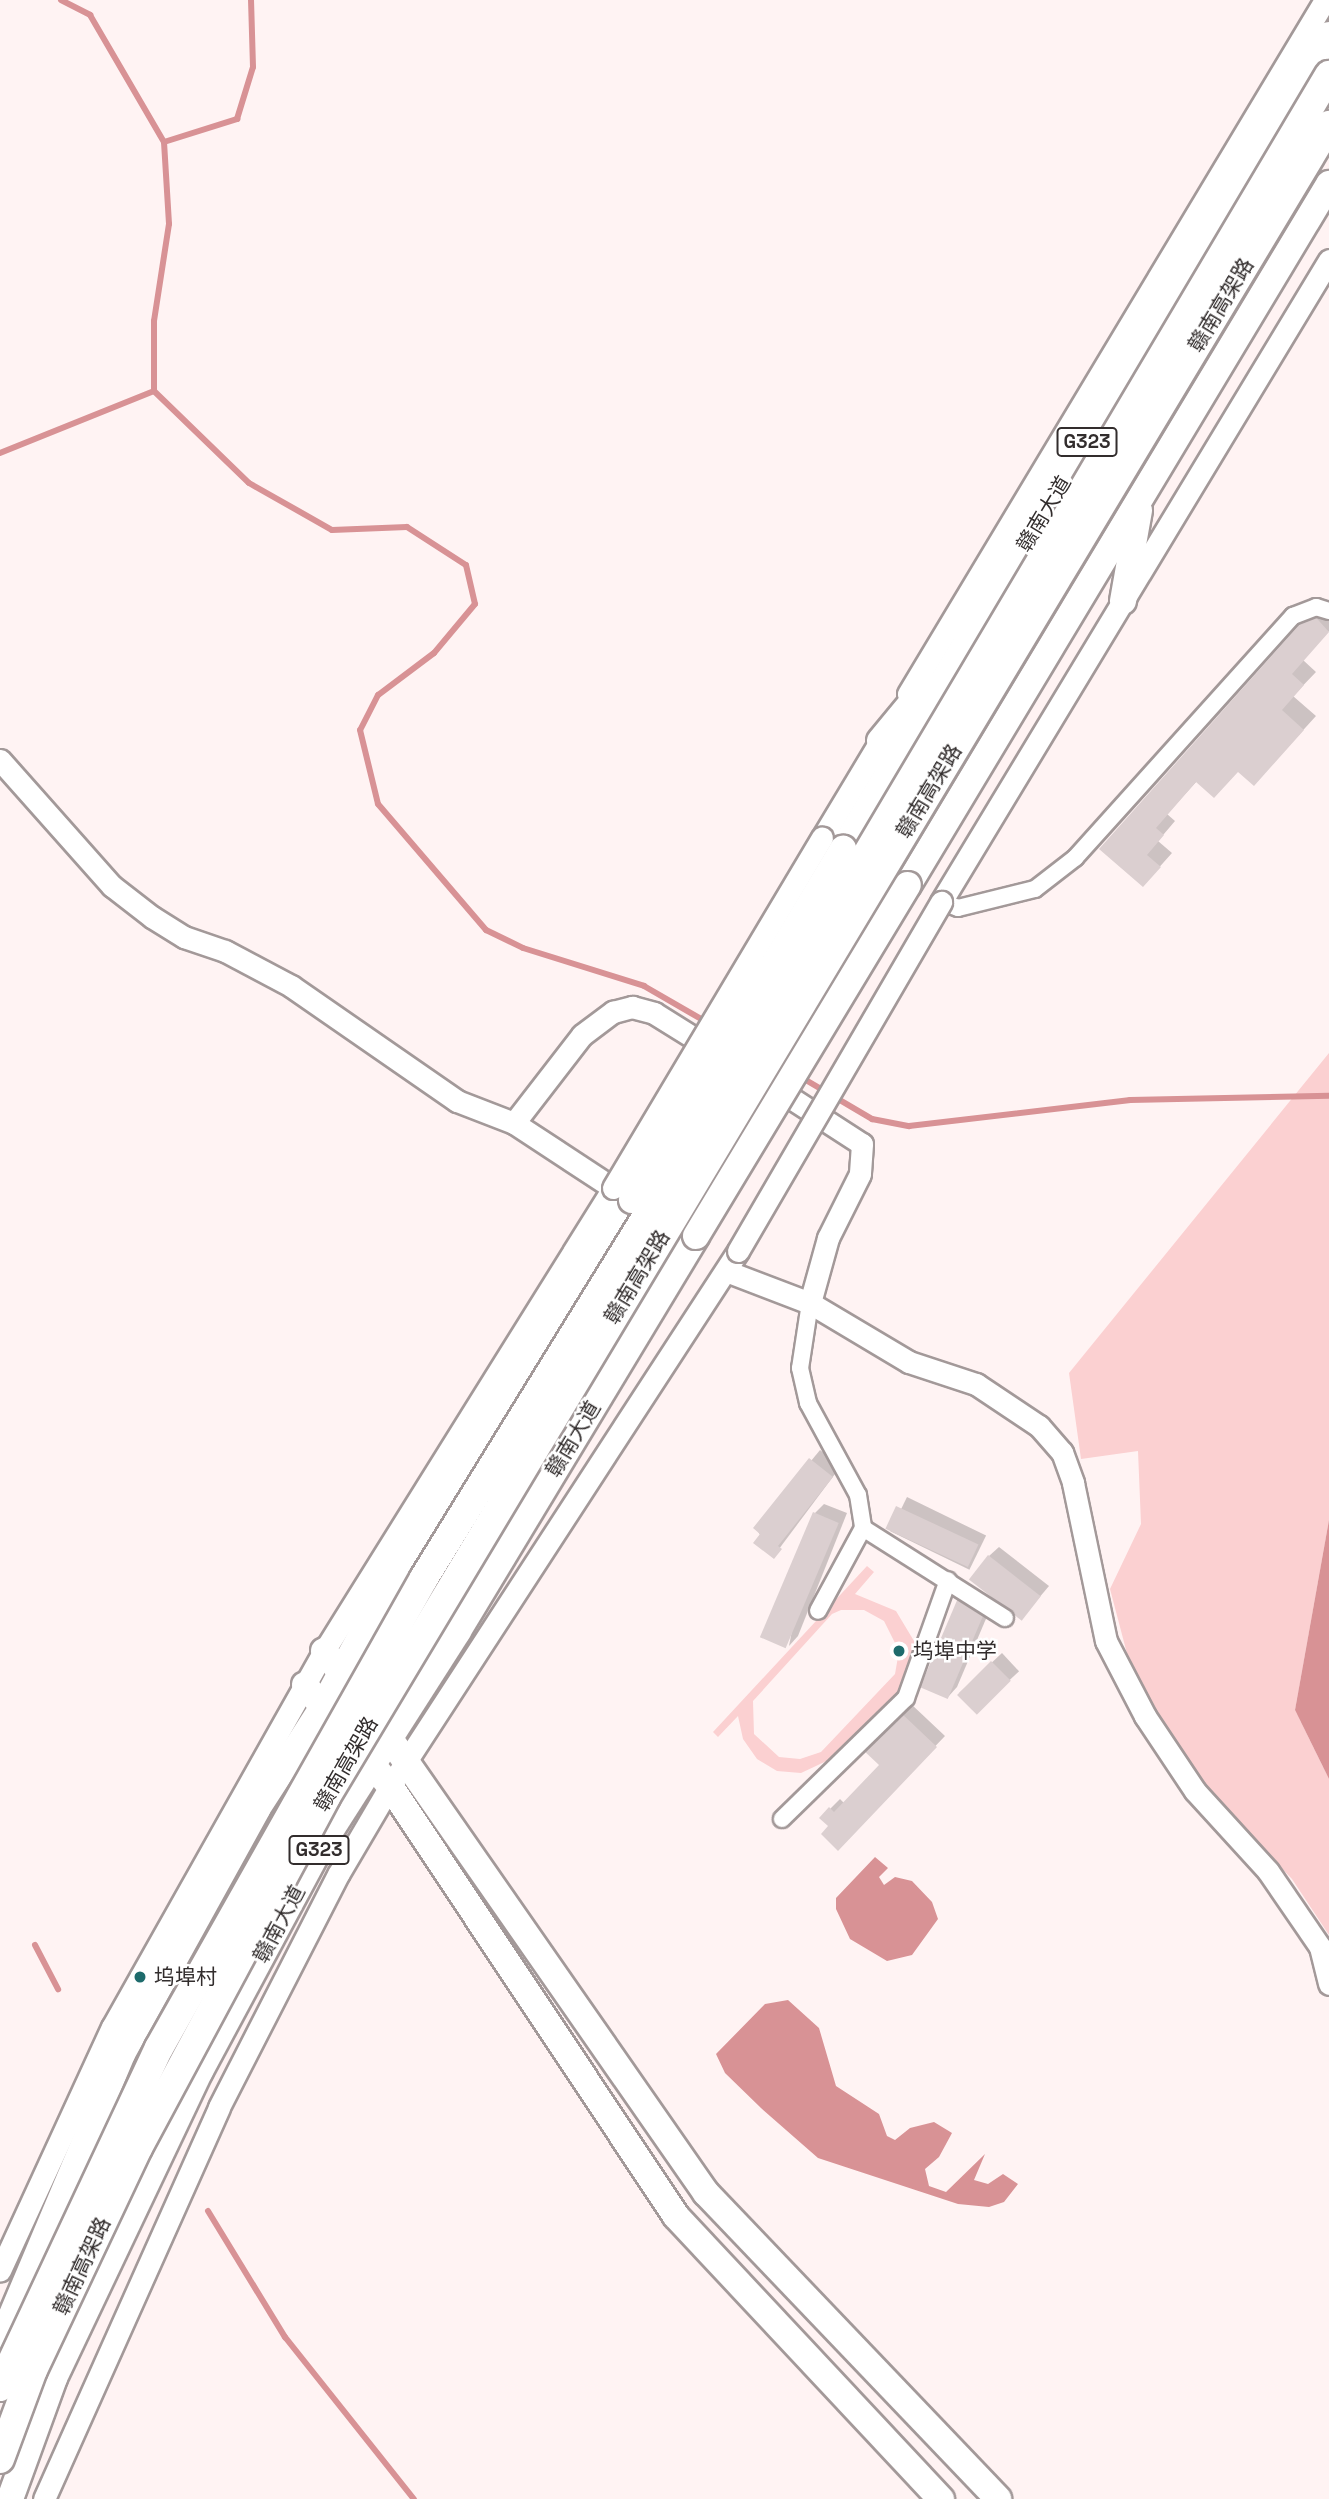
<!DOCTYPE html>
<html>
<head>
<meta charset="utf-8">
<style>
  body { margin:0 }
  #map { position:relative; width:1329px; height:2499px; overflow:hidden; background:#fff3f3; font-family:"Space Grotesk","Noto Sans SC",sans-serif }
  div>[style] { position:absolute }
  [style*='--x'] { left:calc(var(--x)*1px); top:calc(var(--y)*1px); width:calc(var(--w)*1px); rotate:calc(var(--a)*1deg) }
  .green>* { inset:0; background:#fbd0d1 }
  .water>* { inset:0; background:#d89295 }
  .shadow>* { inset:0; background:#0003; transform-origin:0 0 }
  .stream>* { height:6px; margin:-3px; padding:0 3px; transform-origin:3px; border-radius:3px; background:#d89295 }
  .building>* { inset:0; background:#dbcfd0; transform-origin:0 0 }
  .roads { filter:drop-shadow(2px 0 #a39999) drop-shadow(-2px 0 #a39999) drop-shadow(0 2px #a39999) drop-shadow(0 -2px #a39999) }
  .minor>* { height:16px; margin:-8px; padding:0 8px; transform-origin:8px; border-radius:8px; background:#fff }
  .tertiary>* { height:21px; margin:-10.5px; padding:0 10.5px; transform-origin:10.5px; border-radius:10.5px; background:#fff }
  .primary>* { height:26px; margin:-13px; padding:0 13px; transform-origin:13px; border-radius:13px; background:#fff }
  .bridges { filter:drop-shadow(2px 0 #a39999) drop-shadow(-2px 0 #a39999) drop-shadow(0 2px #a39999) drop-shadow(0 -2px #a39999) }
  .tertiary-bridge>* { height:21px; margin:-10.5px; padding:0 10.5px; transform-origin:10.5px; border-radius:10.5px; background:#fff }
  .primary-bridge>* { height:26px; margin:-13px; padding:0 13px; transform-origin:13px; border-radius:13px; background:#fff }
  .trunk-bridge>* { height:28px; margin:-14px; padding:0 14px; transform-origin:14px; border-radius:14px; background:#fff }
  .dots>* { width:19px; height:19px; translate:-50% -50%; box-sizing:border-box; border:4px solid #fff; border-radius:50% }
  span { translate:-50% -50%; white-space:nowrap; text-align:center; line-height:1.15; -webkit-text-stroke:5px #fff; paint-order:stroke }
  .shield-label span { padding:2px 5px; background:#fff; border:2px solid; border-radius:5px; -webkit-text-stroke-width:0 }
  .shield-label { font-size:19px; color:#322d2d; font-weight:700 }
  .street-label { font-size:21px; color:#322d2d }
  .poi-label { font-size:21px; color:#322d2d }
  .left { translate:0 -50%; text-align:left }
</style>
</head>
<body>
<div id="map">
  <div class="green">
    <i style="clip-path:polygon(1329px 1053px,1329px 1520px,1295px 1710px,1329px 1779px,1329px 1935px,1292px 1879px,1208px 1792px,1182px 1757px,1130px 1665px,1110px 1589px,1141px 1524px,1138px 1451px,1081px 1459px,1069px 1373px)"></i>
    <i style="clip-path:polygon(evenodd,867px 1566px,874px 1572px,855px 1594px,896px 1611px,914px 1641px,915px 1653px,899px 1696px,833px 1758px,801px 1773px,777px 1771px,757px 1759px,743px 1739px,738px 1716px,718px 1737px,713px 1732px,867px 1566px,841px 1610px,864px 1610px,884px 1621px,899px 1651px,895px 1674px,821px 1752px,800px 1759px,779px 1757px,754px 1734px,753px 1701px,832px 1614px,841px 1610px)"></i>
  </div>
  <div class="water">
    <i style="clip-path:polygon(1329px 1520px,1329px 1779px,1295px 1710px)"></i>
    <i style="clip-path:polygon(875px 1857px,888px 1868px,879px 1877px,884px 1885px,895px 1877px,912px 1881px,932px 1902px,938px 1919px,912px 1955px,887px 1961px,850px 1939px,836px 1909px,836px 1898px)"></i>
    <i style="clip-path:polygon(788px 2000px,819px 2028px,836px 2086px,879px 2114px,887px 2136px,895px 2140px,910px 2128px,934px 2122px,952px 2133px,939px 2157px,925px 2169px,929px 2186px,946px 2192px,985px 2154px,974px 2180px,988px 2184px,1003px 2174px,1018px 2184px,1004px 2202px,989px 2207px,958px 2204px,818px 2158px,761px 2108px,725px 2073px,716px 2054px,765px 2004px)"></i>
  </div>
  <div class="shadow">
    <i style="clip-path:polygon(1325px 600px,1329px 604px,1329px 631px,1303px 660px,1316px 672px,1293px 696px,1316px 716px,1266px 771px,1238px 770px,1197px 781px,1167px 814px,1175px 821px,1158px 841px,1172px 853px,1155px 872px,1102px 849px)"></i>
    <i style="clip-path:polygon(820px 1450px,841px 1466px,773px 1557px,756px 1528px)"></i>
    <i style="left:907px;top:1497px;width:88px;height:38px;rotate:26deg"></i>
    <i style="clip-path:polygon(824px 1504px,847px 1513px,798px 1636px,789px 1646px,815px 1513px)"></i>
    <i style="clip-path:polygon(999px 1547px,1049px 1586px,1022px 1618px,989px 1556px)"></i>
    <i style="clip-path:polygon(969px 1589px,994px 1600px,957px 1687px,948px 1697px,959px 1599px)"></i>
    <i style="left:1002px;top:1653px;width:25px;height:59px;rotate:47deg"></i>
    <i style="clip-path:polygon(910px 1703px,945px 1736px,838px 1848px,831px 1826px,822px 1817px,840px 1799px,845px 1804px,882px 1765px,865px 1749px)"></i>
  </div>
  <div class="stream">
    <i style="--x:61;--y:0;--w:33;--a:27"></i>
    <i style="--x:90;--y:15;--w:147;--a:59.8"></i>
    <i style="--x:164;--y:142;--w:82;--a:86.5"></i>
    <i style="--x:169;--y:224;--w:98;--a:98.8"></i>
    <i style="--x:154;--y:321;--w:70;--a:90"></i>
    <i style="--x:154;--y:391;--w:132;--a:44.1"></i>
    <i style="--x:249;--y:483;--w:95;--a:29.5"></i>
    <i style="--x:332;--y:530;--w:75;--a:-2.3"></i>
    <i style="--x:407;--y:527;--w:70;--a:32.8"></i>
    <i style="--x:466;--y:565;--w:40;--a:77"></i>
    <i style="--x:475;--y:604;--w:64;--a:129.9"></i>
    <i style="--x:434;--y:653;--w:70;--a:143.1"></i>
    <i style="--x:378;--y:695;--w:39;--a:117"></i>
    <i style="--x:360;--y:730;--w:76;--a:76.3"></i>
    <i style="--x:378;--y:804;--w:166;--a:49.4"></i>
    <i style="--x:486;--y:930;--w:41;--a:25.9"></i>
    <i style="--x:523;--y:948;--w:127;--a:17.4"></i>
    <i style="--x:644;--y:986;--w:74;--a:30"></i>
    <i style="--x:164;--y:142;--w:77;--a:-17.5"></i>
    <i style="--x:237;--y:119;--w:54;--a:-72.9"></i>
    <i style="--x:253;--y:67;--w:67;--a:-91.7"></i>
    <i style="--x:0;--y:453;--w:166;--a:-21.9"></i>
    <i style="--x:799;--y:1076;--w:85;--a:30.5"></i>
    <i style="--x:872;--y:1119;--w:38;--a:11"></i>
    <i style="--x:909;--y:1126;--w:223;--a:-6.7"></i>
    <i style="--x:1130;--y:1100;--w:199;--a:-1.2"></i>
    <i style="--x:35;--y:1945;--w:50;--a:62.4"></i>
    <i style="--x:208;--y:2211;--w:148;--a:58.6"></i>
    <i style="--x:285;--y:2337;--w:207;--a:51.5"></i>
  </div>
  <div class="building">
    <i style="clip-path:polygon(1311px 612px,1329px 632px,1292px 674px,1304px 685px,1282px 710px,1304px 730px,1254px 786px,1238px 772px,1214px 798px,1196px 782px,1156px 828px,1164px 835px,1147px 855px,1161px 867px,1143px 887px,1099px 849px)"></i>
    <i style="clip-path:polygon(809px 1458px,833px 1477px,778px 1546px,782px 1549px,774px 1559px,753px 1543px,760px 1534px,753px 1528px)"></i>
    <i style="left:896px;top:1506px;width:91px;height:25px;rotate:25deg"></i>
    <i style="left:813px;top:1512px;width:28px;height:136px;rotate:23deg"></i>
    <i style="left:988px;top:1555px;width:67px;height:31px;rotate:38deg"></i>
    <i style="left:958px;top:1598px;width:30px;height:97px;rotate:23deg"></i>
    <i style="left:991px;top:1661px;width:28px;height:48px;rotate:45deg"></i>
    <i style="clip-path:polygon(899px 1711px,937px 1747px,838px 1851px,821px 1834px,828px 1826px,819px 1818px,829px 1807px,834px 1812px,879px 1765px,862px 1749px)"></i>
  </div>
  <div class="roads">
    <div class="minor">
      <i style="--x:941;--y:902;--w:18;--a:19"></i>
      <i style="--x:958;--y:908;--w:79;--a:-13.9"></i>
      <i style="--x:1035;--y:889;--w:51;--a:-37.8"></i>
      <i style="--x:1075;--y:858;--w:326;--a:-48"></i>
      <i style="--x:1293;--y:616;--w:25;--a:-21"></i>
      <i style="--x:1316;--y:607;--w:14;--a:17"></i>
      <i style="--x:810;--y:1303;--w:66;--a:98.7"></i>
      <i style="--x:800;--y:1368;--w:36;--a:77"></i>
      <i style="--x:808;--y:1403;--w:105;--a:61.5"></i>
      <i style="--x:858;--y:1495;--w:33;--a:81"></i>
      <i style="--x:863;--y:1528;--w:94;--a:118.5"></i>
      <i style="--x:863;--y:1528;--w:168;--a:32.4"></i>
      <i style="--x:782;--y:1819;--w:173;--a:-44.3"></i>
      <i style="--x:906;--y:1698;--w:125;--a:-70.4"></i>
    </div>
    <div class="tertiary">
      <i style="--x:908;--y:694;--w:810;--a:-59"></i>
      <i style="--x:0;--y:760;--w:169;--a:48.4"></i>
      <i style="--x:112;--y:886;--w:51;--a:37.8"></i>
      <i style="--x:152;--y:917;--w:38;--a:32"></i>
      <i style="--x:184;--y:937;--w:43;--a:18.9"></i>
      <i style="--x:225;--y:951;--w:75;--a:27.9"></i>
      <i style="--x:291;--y:986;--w:202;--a:34.7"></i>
      <i style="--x:457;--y:1101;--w:61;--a:21.1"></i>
      <i style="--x:514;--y:1123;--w:118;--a:33.3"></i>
      <i style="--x:613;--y:1188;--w:546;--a:121.97"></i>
      <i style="--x:324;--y:1651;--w:432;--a:119.4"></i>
      <i style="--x:112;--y:2027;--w:268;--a:114.7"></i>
      <i style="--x:822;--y:838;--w:128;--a:-59"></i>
      <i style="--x:941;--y:902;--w:750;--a:-58.85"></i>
      <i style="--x:746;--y:1069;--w:138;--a:32.9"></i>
      <i style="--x:862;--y:1144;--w:30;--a:94"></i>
      <i style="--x:860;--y:1174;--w:72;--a:116.6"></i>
      <i style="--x:828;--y:1238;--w:67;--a:105.5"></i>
      <i style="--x:514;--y:1123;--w:111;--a:-52.3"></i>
      <i style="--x:582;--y:1035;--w:39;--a:-37"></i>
      <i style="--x:613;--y:1012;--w:20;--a:-15"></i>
      <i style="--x:632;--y:1007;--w:23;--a:15"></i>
      <i style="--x:654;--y:1013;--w:72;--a:31.9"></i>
      <i style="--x:726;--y:1271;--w:90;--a:20.9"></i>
      <i style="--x:810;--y:1303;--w:115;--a:30.8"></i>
      <i style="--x:909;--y:1362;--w:71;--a:18.2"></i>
      <i style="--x:976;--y:1384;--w:76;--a:33.7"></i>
      <i style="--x:1039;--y:1426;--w:35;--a:49"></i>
      <i style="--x:1062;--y:1452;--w:33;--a:70"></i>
      <i style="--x:1073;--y:1483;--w:161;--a:78.2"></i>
      <i style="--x:1106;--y:1641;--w:85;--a:62.5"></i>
      <i style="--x:1145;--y:1716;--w:90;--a:56.3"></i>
      <i style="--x:1195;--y:1791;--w:108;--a:47.6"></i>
      <i style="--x:1268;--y:1871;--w:92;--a:55.6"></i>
      <i style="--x:1320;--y:1947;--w:38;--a:76"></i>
      <i style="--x:44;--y:2499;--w:429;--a:-65.9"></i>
      <i style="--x:219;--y:2107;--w:263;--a:-62.9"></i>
      <i style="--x:339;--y:1873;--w:101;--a:-59.6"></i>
      <i style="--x:390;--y:1786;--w:638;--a:-56.96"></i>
    </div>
    <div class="primary">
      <i style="--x:1123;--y:601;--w:92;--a:-80"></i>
      <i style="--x:880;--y:741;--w:74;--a:-50.5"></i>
      <i style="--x:843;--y:849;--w:948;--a:-59.16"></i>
      <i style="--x:908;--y:885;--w:818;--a:-59.01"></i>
      <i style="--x:324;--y:1651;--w:44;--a:52.4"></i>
      <i style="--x:305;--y:1685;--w:43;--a:51.5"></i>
      <i style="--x:379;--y:1723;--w:573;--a:55.17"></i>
      <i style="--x:706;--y:2193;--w:423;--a:46.3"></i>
      <i style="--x:360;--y:1750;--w:47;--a:50.2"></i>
      <i style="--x:390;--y:1786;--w:516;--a:56.37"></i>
      <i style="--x:676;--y:2216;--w:388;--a:46.9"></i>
      <i style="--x:0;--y:2343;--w:314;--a:-67.1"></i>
      <i style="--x:122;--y:2054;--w:280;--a:-61.1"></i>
      <i style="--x:257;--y:1809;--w:120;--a:-57.2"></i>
      <i style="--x:322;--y:1708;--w:139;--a:-61.6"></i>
      <i style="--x:388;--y:1586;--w:457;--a:-57.7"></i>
      <i style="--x:10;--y:2499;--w:129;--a:-70"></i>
      <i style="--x:54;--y:2378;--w:340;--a:-64.6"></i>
      <i style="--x:200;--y:2071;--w:254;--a:-61.8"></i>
      <i style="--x:320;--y:1847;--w:256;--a:-57.4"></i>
      <i style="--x:458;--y:1631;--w:461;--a:-58.9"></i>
    </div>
  </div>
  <div class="bridges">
    <div class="tertiary-bridge">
      <i style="--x:613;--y:1188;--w:408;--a:-59.2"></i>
      <i style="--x:738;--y:1251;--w:404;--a:-59.8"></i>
    </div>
    <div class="primary-bridge">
      <i style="--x:632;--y:1200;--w:410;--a:-59"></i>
      <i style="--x:696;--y:1236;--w:410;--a:-58.9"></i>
    </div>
    <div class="trunk-bridge">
      <i style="--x:0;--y:2387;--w:374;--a:-64.9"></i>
      <i style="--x:159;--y:2048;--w:540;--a:-60.58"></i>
      <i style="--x:424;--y:1578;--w:712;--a:-58.39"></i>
      <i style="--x:797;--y:972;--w:1043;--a:-59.33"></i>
      <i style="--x:0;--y:2459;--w:95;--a:-69.7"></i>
      <i style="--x:33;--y:2370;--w:246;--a:-64.7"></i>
      <i style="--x:138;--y:2148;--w:398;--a:-61.8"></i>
      <i style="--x:326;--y:1797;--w:1950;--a:-59.04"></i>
    </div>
  </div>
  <div class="dots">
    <i style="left:899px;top:1651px;background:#1e6b6c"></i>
    <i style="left:140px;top:1977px;background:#1e6b6c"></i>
  </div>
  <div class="shield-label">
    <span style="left:1087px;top:442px">G323</span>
    <span style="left:319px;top:1850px">G323</span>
  </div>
  <div class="street-label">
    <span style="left:1221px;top:305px;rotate:-59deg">赣南高架路</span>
    <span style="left:1044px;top:514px;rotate:-59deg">赣南大道</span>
    <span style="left:929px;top:791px;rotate:-59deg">赣南高架路</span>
    <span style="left:637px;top:1277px;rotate:-59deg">赣南高架路</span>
    <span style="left:573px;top:1439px;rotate:-59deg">赣南大道</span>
    <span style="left:346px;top:1764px;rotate:-60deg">赣南高架路</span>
    <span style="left:279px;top:1924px;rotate:-62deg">赣南大道</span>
    <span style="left:82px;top:2266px;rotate:-65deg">赣南高架路</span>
  </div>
  <div class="poi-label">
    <span class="left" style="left:913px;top:1651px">坞埠中学</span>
    <span class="left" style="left:154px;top:1977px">坞埠村</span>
  </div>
</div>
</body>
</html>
